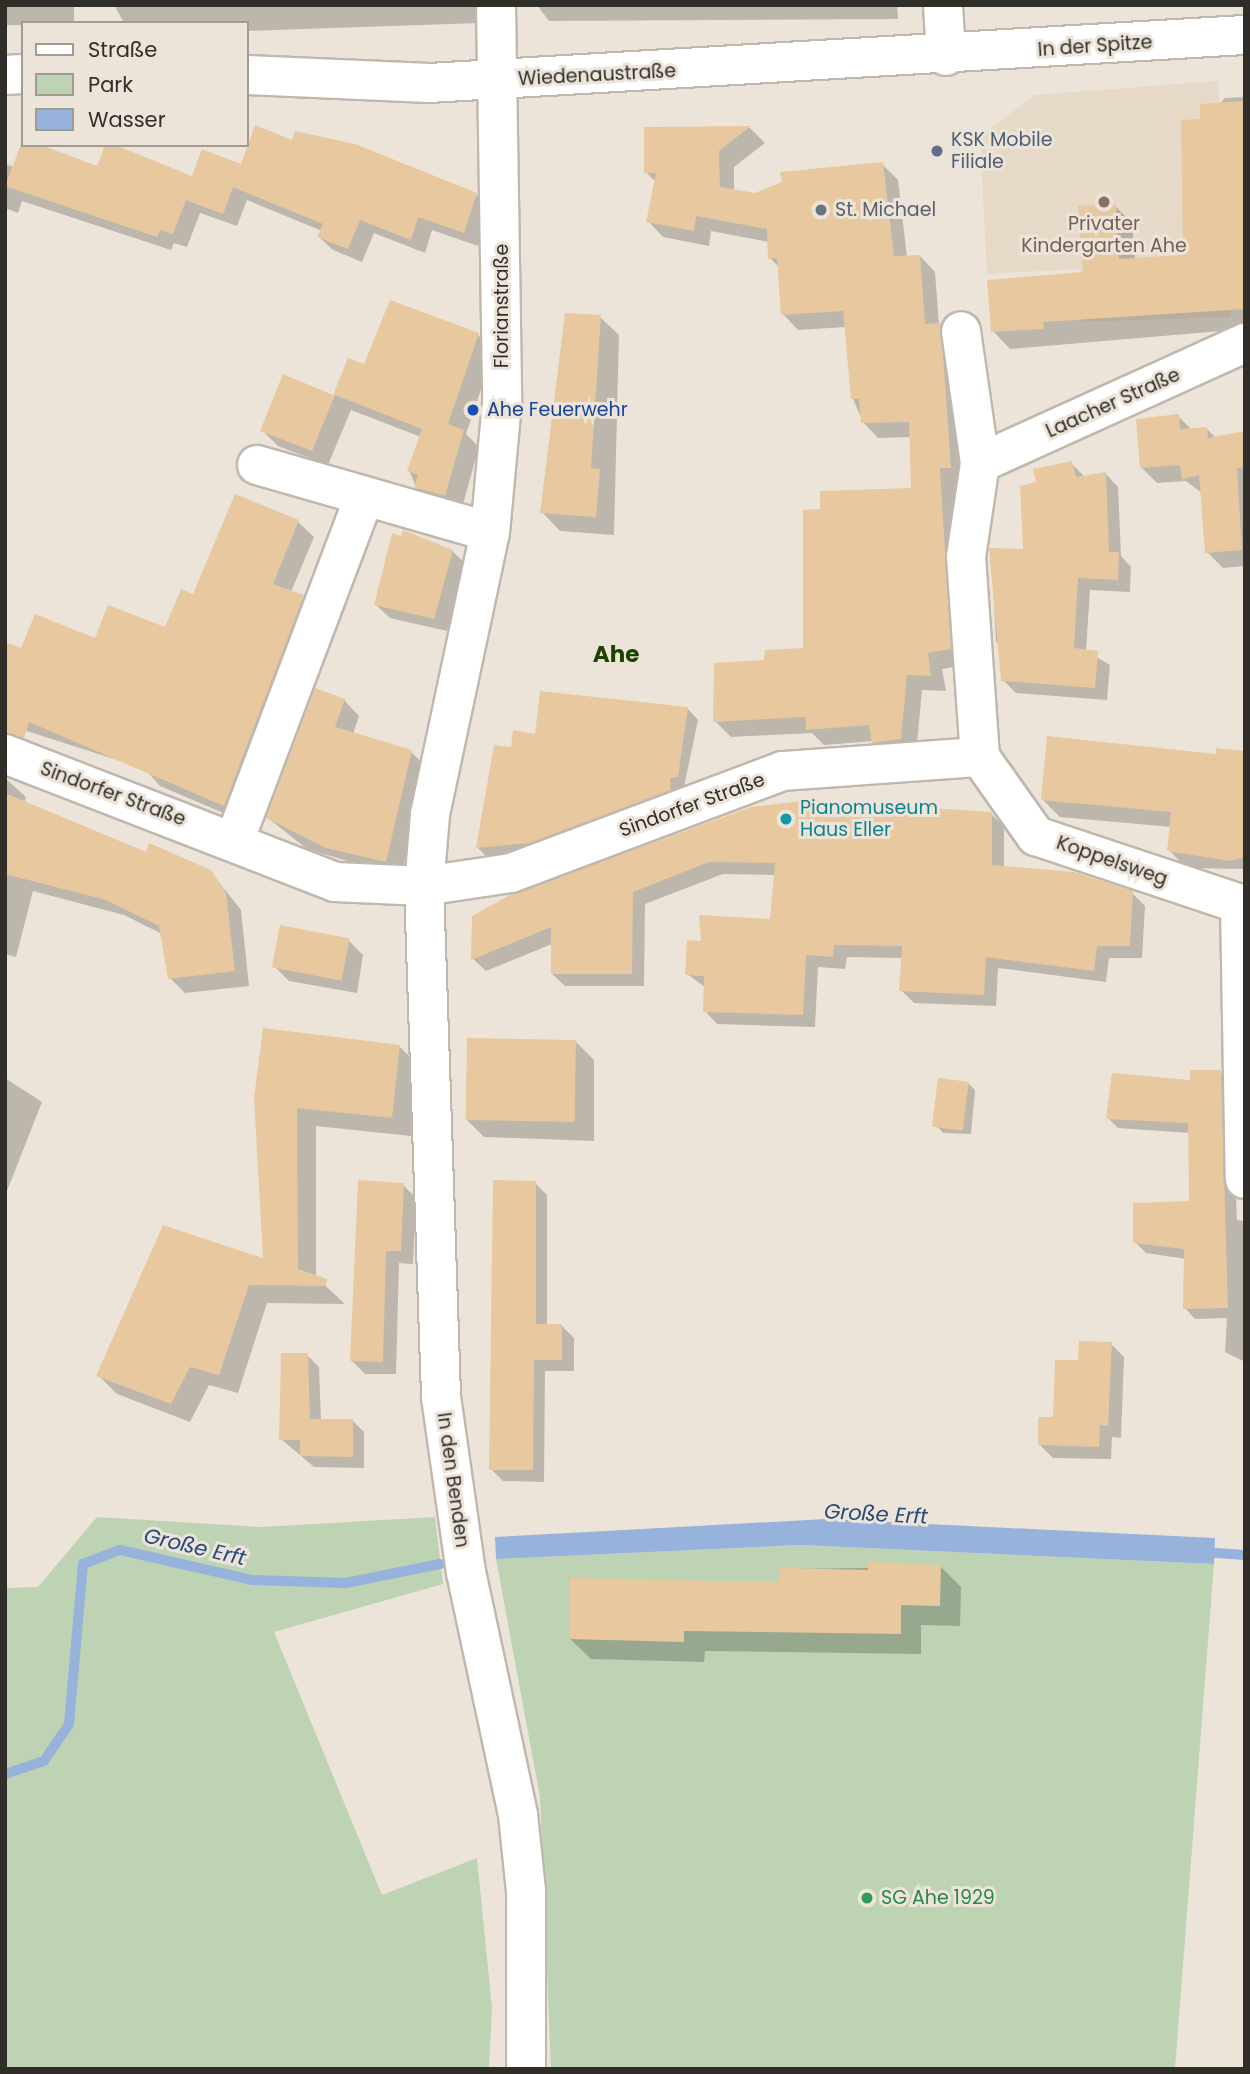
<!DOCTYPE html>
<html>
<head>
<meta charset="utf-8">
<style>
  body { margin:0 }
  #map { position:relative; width:1250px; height:2074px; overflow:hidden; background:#ede4d9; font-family:Poppins,sans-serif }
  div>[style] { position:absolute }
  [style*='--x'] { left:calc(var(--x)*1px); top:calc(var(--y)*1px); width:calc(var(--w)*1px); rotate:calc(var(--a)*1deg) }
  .built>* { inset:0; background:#e7d9c8 }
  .green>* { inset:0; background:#bed3b3 }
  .water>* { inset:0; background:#97b3db }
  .shadow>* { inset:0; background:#0003; transform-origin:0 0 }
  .stream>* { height:10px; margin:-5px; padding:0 5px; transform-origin:5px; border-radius:5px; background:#97b3db }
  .building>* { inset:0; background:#e8c89e; transform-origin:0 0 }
  .roads { filter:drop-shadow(2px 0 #c0b7ad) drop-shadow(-2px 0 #c0b7ad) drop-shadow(0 2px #c0b7ad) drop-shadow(0 -2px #c0b7ad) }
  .street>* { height:38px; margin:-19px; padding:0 19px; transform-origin:19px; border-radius:19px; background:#fff }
  .secondary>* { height:38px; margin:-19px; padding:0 19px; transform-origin:19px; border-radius:19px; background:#fff }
  .dots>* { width:19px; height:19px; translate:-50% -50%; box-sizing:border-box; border:4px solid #ede4d9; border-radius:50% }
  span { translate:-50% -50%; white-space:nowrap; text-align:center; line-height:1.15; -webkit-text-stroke:6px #ede4d9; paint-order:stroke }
  .street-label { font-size:19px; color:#312e2a }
  .service-label { font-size:19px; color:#4e5e75 }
  .left { translate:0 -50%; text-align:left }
  .worship-label { font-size:19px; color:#5b616d }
  .education-label { font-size:19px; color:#785e54 }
  .transit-label { font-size:19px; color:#164399 }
  .culture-label { font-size:19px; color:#0d838f }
  .leisure-label { font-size:19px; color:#27864d }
  .water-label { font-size:21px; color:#25497c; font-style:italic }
  .quarter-label { font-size:23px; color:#1e4200; font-weight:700 }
  .frame { position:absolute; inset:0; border:7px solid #312e2a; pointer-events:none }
  .legend { position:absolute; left:21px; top:21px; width:228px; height:126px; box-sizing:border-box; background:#ede4d9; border:2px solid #a29b93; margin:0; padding:9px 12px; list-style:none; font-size:21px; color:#312e2a }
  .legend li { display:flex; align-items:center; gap:14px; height:35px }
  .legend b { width:35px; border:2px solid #a29b93 }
</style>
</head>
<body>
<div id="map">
  <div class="built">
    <i style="clip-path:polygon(1218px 81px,1231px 317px,1082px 322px,1080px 269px,987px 274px,980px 136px,1035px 95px)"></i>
  </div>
  <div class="green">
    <i style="clip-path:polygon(97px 1517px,261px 1527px,435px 1517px,443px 1584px,274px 1632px,382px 1895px,477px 1858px,492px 2008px,489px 2069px,5px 2069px,5px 1588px,38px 1587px)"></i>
    <i style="clip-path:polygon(801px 1545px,1214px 1564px,1175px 2069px,551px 2069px,540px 1797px,496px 1559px)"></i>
  </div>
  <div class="water">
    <i style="clip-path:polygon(826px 1519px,1215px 1538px,1214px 1564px,801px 1545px,496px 1559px,495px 1537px)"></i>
  </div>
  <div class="shadow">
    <i style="left:5px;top:5px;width:69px;height:20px"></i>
    <i style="clip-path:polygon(114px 5px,478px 5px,479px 23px,247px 31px,247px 23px,124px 23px)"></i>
    <i style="clip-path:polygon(537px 5px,897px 5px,898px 19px,549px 21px)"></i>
    <i style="clip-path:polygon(1245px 97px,1245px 329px,1010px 349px,993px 331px,1084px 273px,1115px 206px,1132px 223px,1135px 260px,1185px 256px,1202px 121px,1225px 98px)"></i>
    <i style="clip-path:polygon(750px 128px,765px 143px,734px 167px,734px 192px,755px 195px,882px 164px,898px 180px,907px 257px,920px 256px,935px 272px,939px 325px,956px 341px,966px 483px,955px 483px,965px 665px,942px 669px,946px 691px,922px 690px,916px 754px,889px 758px,873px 741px,824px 745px,812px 733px,731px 737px,715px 721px,766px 661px,805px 649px,822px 511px,913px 490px,911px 437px,878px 438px,863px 422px,853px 399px,846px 327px,798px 330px,783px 314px,779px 267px,770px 258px,769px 242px,711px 231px,709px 246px,663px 237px,648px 221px,656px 182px,646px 172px,645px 129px)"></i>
    <i style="clip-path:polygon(293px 142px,476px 194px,490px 208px,478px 246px,432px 230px,425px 253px,374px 233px,362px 262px,333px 250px,319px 237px,322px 231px,247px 200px,237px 226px,200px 213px,187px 247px,174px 243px,171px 250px,22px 201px,18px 213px,5px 208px,5px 164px,14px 167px,23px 145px,98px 168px,193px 178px,242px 167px)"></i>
    <i style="clip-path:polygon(600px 317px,619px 335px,614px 535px,560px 531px,542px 512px)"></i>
    <i style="clip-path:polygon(478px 335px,494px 351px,466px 434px,479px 447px,461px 511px,432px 503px,416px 487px,409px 470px,421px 437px,351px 410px,328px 465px,278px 446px,262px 430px,334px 397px,349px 360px,365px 366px)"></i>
    <i style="clip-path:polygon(1178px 416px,1192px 430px,1207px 429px,1216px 438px,1245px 433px,1245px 566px,1223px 568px,1207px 552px,1202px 493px,1186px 481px,1157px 483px,1141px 467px)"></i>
    <i style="clip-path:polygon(1071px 463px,1084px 476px,1106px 474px,1118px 487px,1121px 556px,1131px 567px,1130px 592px,1090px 590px,1086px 651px,1110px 665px,1107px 700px,1016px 693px,1003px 680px,1004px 650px,996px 641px,991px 550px,1025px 551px,1039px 484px)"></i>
    <i style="clip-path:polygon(236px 496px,298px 522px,314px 537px,291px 592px,318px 612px,240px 820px,160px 786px,145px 769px,5px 724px,22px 651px,166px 629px,194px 597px)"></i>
    <i style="clip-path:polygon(452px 551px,466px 564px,447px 631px,390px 618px,376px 605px)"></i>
    <i style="clip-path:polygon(344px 700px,359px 716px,353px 734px,411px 752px,427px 767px,401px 877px,307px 849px,268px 818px)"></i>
    <i style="clip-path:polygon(687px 708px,698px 720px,681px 801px,541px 854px,489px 859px,478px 848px,513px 749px,537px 736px)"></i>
    <i style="clip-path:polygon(1245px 759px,1245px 869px,1186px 868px,1169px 850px,1172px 827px,1060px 817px,1043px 800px)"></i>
    <i style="clip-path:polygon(5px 778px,26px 797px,24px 803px,147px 854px,210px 871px,241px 910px,249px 986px,185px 993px,170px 978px,162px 934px,124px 915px,33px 891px,16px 957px,5px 954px)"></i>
    <i style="clip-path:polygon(751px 808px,991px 814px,1004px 826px,1004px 867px,1132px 893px,1145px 906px,1142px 958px,1109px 958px,1106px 982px,998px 968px,996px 1006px,914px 1003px,901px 990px,903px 958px,847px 957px,845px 969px,818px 967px,815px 1027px,717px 1024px,705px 1011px,705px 987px,687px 974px,703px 943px,772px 921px,776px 875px,723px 874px,645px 904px,644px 986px,565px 986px,552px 974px,552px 944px,486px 971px,473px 959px)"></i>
    <i style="clip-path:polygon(349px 941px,363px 955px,357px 993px,289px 981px,275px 967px)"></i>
    <i style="clip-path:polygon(576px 1042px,594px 1060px,594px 1141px,484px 1137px,466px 1119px)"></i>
    <i style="clip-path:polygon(399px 1046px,418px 1065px,411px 1136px,316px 1126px,316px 1277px,345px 1304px,267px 1303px,238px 1393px,209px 1385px,190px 1422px,117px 1394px,98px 1375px,265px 1260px,256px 1098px)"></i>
    <i style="clip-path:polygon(1220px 1072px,1231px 1083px,1237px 1220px,1245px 1221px,1245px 1362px,1225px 1352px,1227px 1318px,1195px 1319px,1185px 1308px,1186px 1259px,1146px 1253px,1135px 1242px,1191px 1202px,1190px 1133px,1118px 1128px,1108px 1118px)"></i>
    <i style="clip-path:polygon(5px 1078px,42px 1102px,5px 1196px)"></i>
    <i style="clip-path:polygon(968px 1083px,975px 1090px,971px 1134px,943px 1133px,937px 1126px)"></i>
    <i style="clip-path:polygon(535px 1183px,547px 1195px,547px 1326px,562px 1326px,574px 1338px,574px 1371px,545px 1371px,544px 1482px,503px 1481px,491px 1469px)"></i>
    <i style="clip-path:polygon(403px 1185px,416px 1198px,413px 1264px,399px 1263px,396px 1374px,365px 1374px,352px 1361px)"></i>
    <i style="clip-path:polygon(1111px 1344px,1124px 1357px,1121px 1438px,1112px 1437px,1111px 1459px,1053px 1458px,1040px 1445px,1080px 1362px)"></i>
    <i style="clip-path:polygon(307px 1355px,319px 1367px,321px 1421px,353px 1421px,364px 1432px,364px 1468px,314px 1467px,281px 1439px)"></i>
    <i style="clip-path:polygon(941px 1567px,961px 1587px,960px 1626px,921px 1625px,921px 1654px,705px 1651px,704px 1662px,591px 1659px,570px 1639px,781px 1584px,782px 1569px)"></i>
  </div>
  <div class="stream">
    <i style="--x:1202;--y:1552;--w:43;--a:4"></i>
    <i style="--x:5;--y:1774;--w:41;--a:-18.4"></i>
    <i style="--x:44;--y:1761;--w:45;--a:-56"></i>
    <i style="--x:69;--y:1724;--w:161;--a:-85"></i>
    <i style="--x:83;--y:1564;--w:40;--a:-21"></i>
    <i style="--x:120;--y:1550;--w:135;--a:12.8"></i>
    <i style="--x:252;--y:1580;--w:94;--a:1.8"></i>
    <i style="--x:346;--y:1583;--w:96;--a:-11.4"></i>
  </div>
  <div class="building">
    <i style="clip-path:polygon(1245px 101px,1245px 309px,1043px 322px,1044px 329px,991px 332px,987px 280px,1083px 272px,1078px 206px,1116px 204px,1119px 259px,1183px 255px,1181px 120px,1200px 119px,1200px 104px)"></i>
    <i style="clip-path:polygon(255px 125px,292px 140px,295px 131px,355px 144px,477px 193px,464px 233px,418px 217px,411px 240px,360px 220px,348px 249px,317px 237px,323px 224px,233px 187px,223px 214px,186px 200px,173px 234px,160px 230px,157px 237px,5px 186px,23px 139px,23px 145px,41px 145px,97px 166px,105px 145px,115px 145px,192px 176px,202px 149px,241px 164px)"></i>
    <i style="clip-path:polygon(751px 126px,719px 151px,720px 187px,755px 193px,782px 182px,780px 172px,883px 162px,894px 256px,920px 255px,925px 324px,941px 323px,951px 468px,940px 468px,951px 649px,928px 653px,931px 676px,907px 675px,901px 739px,872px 743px,869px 725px,806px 730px,806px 717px,713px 722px,714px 663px,764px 660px,765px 650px,803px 648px,803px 510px,820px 509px,820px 491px,911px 488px,909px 422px,861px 423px,859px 399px,851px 399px,843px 311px,781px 315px,777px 258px,768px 259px,767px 229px,696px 216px,694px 231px,646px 222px,656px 173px,644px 173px,644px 127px)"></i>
    <i style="clip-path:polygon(390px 300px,479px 333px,448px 424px,464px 430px,445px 496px,414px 487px,418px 475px,407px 471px,422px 429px,335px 395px,312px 451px,260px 431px,283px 374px,333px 395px,348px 358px,364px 364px)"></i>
    <i style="clip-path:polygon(565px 313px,601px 315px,591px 468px,600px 469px,596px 517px,540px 513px)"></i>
    <i style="clip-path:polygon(1179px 414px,1180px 429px,1207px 427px,1208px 438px,1245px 431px,1245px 467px,1237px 468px,1242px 550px,1205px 553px,1199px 475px,1182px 479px,1180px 465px,1140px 468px,1136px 419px)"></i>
    <i style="clip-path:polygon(1072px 461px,1076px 477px,1106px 472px,1109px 552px,1119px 552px,1118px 580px,1078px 578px,1074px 648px,1098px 651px,1095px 688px,1001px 681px,989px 548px,1023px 549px,1020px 486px,1036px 482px,1033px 469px)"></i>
    <i style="clip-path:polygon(235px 494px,299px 520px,273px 584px,304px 595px,224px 806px,29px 722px,24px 738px,5px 733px,5px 642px,21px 648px,35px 614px,95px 638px,108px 605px,165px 627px,181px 589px,193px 594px)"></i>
    <i style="clip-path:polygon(403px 530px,453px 550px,434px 619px,374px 605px,392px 533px,401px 536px)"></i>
    <i style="clip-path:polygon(315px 688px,345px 699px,335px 727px,412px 750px,386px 862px,326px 848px,266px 818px)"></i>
    <i style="clip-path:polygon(540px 691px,688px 707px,678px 777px,670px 778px,671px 790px,529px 843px,476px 848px,494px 745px,511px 747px,513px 730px,535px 734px)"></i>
    <i style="clip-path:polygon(1047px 736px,1216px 754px,1216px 748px,1245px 751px,1245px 857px,1230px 861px,1167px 851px,1171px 812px,1041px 800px)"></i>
    <i style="clip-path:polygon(5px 793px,146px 852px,149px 843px,211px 870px,226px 893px,235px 971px,168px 979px,159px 926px,106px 900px,5px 874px)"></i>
    <i style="clip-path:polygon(810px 800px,992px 812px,992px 865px,1074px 872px,1133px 891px,1130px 946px,1097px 946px,1094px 971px,986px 957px,984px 995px,899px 991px,902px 946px,834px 945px,833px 957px,806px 955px,803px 1015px,703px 1012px,704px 976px,685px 975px,687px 940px,701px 941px,699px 915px,770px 919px,775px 863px,709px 862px,633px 892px,632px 974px,551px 974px,551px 927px,471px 960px,472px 916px,510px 895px,751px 807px)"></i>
    <i style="left:280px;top:925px;width:71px;height:43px;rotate:11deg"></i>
    <i style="clip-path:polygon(263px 1028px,400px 1045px,392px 1118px,297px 1108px,298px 1269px,327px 1279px,326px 1286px,249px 1285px,219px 1375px,190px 1367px,171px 1404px,96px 1376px,163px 1225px,263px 1258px,254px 1098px)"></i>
    <i style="left:467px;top:1038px;width:109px;height:82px;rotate:1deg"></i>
    <i style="clip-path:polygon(1190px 1070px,1221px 1070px,1228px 1308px,1183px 1309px,1184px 1249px,1133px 1243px,1133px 1203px,1189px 1201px,1188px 1123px,1106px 1119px,1112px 1073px,1190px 1080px)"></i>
    <i style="left:938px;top:1078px;width:31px;height:49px;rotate:7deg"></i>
    <i style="clip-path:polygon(358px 1180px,404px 1183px,401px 1251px,386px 1251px,383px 1362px,350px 1361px)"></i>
    <i style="clip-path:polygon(493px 1180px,536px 1181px,536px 1324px,562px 1324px,562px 1360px,534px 1360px,533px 1470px,489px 1470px)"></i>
    <i style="clip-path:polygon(1079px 1341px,1112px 1342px,1108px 1426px,1100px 1425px,1099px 1447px,1038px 1445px,1038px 1417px,1053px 1417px,1055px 1360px,1078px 1360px)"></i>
    <i style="clip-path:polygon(281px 1353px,308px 1353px,310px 1419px,353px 1419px,353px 1457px,300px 1456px,300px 1440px,279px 1440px)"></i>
    <i style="clip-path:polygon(868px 1562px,941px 1565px,940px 1606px,901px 1605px,901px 1634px,684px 1631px,684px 1642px,569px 1639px,570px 1578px,779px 1582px,780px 1568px,868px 1570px)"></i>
  </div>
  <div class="roads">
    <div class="street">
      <i style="--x:943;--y:5;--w:51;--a:86.6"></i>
      <i style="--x:980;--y:463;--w:291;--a:-24.4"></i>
      <i style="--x:257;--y:465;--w:242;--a:16"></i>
      <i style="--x:5;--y:754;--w:354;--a:21.2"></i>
      <i style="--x:335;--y:882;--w:89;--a:2.6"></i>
      <i style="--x:424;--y:886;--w:88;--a:-8.5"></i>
      <i style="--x:511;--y:873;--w:290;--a:-20.6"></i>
      <i style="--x:783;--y:771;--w:197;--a:-4.1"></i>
      <i style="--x:980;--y:757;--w:200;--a:-94"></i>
      <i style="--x:966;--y:557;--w:95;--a:-81.5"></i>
      <i style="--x:980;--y:463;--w:133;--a:-98.2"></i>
      <i style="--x:980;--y:757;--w:97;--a:54.7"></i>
      <i style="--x:1036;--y:836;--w:215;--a:18.4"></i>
      <i style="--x:1240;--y:904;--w:275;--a:89"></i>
      <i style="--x:235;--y:839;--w:365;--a:-69.3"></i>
    </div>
    <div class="secondary">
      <i style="--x:496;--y:5;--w:398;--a:89.1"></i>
      <i style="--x:502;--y:403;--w:130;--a:95.3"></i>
      <i style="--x:490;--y:532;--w:289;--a:102"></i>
      <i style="--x:430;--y:815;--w:71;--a:94.8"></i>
      <i style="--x:424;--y:886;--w:511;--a:88.09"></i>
      <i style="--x:441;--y:1397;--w:177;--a:81.9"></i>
      <i style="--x:466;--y:1572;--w:249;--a:77.9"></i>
      <i style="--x:518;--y:1815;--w:76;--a:84"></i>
      <i style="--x:526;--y:1891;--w:178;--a:90"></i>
      <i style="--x:5;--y:75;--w:18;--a:-3"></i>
      <i style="--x:247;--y:75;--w:182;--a:2.5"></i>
      <i style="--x:429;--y:83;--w:817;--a:-3.37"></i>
    </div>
  </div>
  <div class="dots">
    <i style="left:937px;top:151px;background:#5c6f8a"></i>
    <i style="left:1104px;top:202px;background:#8d6e63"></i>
    <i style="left:821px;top:210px;background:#6b7280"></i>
    <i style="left:473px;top:410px;background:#1a4fb4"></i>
    <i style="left:786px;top:819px;background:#0f9aa8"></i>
    <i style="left:867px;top:1898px;background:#2e9e5b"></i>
  </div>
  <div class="street-label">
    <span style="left:1095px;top:46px;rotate:-4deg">In der Spitze</span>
    <span style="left:597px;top:75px;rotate:-3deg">Wiedenaustraße</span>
    <span style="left:502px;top:306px;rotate:-90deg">Florianstraße</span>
    <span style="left:1113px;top:403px;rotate:-24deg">Laacher Straße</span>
    <span style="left:113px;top:794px;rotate:20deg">Sindorfer Straße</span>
    <span style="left:692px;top:805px;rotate:-20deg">Sindorfer Straße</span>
    <span style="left:1112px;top:861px;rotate:19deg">Koppelsweg</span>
    <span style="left:453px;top:1480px;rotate:82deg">In den Benden</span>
  </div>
  <div class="service-label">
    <span class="left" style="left:951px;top:151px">KSK Mobile<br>Filiale</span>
  </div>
  <div class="worship-label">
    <span class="left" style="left:835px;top:210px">St. Michael</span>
  </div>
  <div class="education-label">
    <span style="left:1104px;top:235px">Privater<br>Kindergarten Ahe</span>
  </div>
  <div class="transit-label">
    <span class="left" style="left:487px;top:410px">Ahe Feuerwehr</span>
  </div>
  <div class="culture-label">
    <span class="left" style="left:800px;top:819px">Pianomuseum<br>Haus Eller</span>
  </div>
  <div class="leisure-label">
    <span class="left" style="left:881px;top:1898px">SG Ahe 1929</span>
  </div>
  <div class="water-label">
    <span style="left:876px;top:1514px;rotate:3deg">Große Erft</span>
    <span style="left:195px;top:1547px;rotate:13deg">Große Erft</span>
  </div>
  <div class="quarter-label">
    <span style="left:616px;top:654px">Ahe</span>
  </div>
  <div class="frame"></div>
  <ul class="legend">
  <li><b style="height:9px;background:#fff"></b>Straße</li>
  <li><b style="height:19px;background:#bed3b3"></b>Park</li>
  <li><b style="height:19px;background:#97b3db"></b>Wasser</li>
  </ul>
</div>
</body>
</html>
